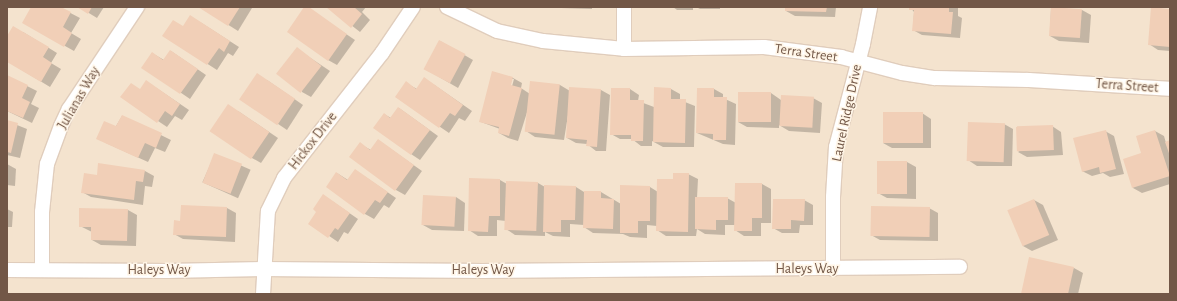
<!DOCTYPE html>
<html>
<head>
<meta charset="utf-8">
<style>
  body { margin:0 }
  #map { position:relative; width:1177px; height:301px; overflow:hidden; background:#fcf1e0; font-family:"Alegreya Sans",sans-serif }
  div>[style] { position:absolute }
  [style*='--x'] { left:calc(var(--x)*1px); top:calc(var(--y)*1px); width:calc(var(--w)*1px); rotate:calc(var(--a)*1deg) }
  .residential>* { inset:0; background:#f4e3ce; transform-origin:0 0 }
  .shadow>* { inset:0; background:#0003; transform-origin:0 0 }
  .building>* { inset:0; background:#f1cfb7; transform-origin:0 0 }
  .roads { filter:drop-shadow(1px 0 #e0cdbc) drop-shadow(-1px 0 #e0cdbc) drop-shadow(0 1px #e0cdbc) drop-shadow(0 -1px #e0cdbc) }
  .minor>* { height:14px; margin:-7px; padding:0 7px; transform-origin:7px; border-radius:7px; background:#fff }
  span { translate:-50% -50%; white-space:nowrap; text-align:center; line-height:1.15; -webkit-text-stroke:3px #fff5e6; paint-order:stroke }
  .street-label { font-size:14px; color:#725747 }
  .frame { position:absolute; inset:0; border:8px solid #725747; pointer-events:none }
</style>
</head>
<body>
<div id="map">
  <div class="residential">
    <i style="left:7px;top:7px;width:1163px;height:287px"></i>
  </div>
  <div class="shadow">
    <i style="clip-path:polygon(32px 7px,59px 7px,80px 18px,71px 33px,81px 39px,74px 51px,24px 23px)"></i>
    <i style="clip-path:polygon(79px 7px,104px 7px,97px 18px)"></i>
    <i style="clip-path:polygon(200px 7px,251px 7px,252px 8px,238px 31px)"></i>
    <i style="clip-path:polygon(306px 7px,355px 40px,337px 65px,328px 60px)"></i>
    <i style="clip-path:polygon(328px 7px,366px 7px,362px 12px,370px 20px,360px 32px)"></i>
    <i style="clip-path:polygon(559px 7px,592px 7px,592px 9px,561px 8px)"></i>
    <i style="clip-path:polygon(673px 7px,693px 7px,693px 10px,677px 10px)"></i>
    <i style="clip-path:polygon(696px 7px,720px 7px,720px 9px,700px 9px)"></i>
    <i style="left:736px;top:7px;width:29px;height:1px"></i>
    <i style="clip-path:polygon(786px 7px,836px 7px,835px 17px,795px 16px,786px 11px)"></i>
    <i style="clip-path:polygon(910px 7px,958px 7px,958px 16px,962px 18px,960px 38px,922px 35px,913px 30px,914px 12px)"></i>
    <i style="clip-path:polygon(1051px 8px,1082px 10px,1091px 15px,1089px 43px,1059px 41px,1050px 36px)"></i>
    <i style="clip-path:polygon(1170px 10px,1170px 51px,1158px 50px,1149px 44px)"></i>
    <i style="clip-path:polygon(200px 22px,239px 47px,233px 56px,228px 53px,217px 70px,164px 36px)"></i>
    <i style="clip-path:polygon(23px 32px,57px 53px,51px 63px,61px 69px,50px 87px,7px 61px,7px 38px)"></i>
    <i style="clip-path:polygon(440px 41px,473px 60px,458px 88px,434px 74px)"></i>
    <i style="clip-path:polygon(297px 49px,330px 71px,311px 97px,302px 92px)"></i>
    <i style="clip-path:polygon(171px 51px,206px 75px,190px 99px,143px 67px,152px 53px,164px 60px)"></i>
    <i style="clip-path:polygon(evenodd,493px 72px,513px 78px,522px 83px,521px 88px,530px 94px,531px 82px,560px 85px,570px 91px,601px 90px,610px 95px,606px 151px,596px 151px,587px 144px,576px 143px,567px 138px,569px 109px,564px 140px,535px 137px,526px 131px,529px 106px,518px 141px,508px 138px,499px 133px,500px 129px,481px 122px,493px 72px,512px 79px,514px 79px,511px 90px,509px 90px,512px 79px)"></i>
    <i style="clip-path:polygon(7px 76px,37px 91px,31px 104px,39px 108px,32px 123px,7px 111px)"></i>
    <i style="clip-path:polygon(267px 80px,303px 105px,287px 130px,241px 99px)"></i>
    <i style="clip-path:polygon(406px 83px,417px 89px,433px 84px,472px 111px,465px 121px,459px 118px,449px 133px,396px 97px)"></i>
    <i style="clip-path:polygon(155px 87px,189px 110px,182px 120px,175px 116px,167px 127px,122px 97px)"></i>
    <i style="clip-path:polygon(655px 88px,671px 89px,680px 94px,680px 100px,695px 106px,694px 147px,663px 147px,652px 141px,652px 146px,641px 146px,632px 139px,620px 139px,611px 134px,630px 89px,639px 95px,638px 101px,654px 107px)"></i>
    <i style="clip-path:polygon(698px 89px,714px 89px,723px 94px,723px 98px,736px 104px,735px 145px,723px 144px,697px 133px)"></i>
    <i style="clip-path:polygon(771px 93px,781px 100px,813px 98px,822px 103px,820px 133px,789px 131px,779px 125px,779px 128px,747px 127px,738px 122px)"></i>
    <i style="clip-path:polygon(399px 108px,438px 136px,420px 160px,411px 154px,384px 114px,391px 118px)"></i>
    <i style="clip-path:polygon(238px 111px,278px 138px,261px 163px,252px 158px)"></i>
    <i style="clip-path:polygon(922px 113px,931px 119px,931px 148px,892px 148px,883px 143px)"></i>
    <i style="clip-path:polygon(122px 116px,171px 140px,165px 152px,155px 148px,148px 162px,106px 143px)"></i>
    <i style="clip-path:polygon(7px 121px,27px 129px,20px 158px,7px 155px)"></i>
    <i style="clip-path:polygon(1004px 124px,1013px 129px,1012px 166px,977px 166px,968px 160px)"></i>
    <i style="clip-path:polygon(1052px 126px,1061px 132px,1063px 155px,1027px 157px,1018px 152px)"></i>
    <i style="clip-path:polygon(1105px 131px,1114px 136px,1124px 174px,1110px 177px,1103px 173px,1092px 176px,1082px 171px)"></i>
    <i style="clip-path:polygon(1155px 131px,1164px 136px,1166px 143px,1170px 141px,1170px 184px,1142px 193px,1133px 188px,1142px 154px,1137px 137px)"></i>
    <i style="clip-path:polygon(378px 140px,422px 171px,405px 195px,396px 190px,360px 144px,371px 150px)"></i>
    <i style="left:215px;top:154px;width:39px;height:31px;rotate:24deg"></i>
    <i style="clip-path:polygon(907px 162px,916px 167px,916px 199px,887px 198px,878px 193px)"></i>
    <i style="clip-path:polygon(7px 164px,16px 169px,15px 186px,7px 185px)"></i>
    <i style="clip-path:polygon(145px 171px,154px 176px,152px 187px,145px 186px,143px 205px,91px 197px,82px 192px,97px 176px)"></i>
    <i style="clip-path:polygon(337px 173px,348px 180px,364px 176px,396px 198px,389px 208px,384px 205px,374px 219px,365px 214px)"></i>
    <i style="clip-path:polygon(688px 174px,698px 179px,697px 198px,727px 198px,736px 203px,762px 184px,771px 189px,771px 223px,761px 223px,761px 236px,744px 236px,735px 230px,736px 225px,725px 225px,725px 235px,705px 234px,697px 229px,696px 236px,666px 236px,657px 230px,657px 226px,647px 225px,647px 238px,630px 237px,623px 234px,593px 233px,584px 227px,584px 225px,570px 224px,570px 237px,553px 236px,545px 232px,545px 236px,515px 235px,506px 229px,506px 221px,497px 220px,497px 236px,478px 236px,469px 230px,470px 179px,500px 180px,507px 184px,538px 183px,545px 187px,576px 187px,584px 192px,601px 192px,621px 204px,650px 187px,658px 192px)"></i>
    <i style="clip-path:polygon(456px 197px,465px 203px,464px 231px,432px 230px,423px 225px)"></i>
    <i style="clip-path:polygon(804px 200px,813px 205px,813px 225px,800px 225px,799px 233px,782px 233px,773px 228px)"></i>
    <i style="clip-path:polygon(1034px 200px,1043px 205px,1058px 240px,1032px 251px,1023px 246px)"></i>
    <i style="clip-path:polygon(332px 201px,358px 219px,348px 234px,344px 232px,338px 242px,310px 223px)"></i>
    <i style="clip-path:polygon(227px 208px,236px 213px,235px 242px,183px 239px,174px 234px,181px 222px)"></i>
    <i style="clip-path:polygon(929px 208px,938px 213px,938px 241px,880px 240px,871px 235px)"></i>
    <i style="clip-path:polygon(7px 209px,13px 212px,12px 227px,7px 227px)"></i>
    <i style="clip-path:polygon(128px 210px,137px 215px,136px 246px,101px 245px,92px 240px,92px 232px,80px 226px)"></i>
    <i style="clip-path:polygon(1074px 268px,1083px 273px,1078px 294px,1022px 294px)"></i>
  </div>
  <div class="building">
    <i style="clip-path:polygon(31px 7px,61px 7px,71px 12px,63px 27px,72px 33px,64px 47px,22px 23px)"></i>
    <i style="clip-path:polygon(77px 7px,92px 7px,88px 14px)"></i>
    <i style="clip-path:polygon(198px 7px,240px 7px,228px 26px)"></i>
    <i style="clip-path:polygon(304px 7px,309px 7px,347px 34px,328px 61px,287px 32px)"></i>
    <i style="clip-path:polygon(326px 7px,354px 7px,362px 14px,351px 28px)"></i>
    <i style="clip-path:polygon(785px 7px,827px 7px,826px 12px,785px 11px)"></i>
    <i style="clip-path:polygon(909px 7px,949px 7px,949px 12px,953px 12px,951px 34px,912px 31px,914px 10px,909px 10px)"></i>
    <i style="left:1051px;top:7px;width:31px;height:29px;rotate:4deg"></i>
    <i style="clip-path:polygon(1151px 7px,1170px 9px,1170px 47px,1148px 45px)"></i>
    <i style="clip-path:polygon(190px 15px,230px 41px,224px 52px,219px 48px,207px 65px,162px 36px,173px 20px,183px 26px)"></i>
    <i style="clip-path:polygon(13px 26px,49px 47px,43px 57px,52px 63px,41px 82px,7px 62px,7px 36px)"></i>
    <i style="left:439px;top:40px;width:30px;height:33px;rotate:28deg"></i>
    <i style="left:297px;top:47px;width:31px;height:34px;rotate:38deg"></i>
    <i style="clip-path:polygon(170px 50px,198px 69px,180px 94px,141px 68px,152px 52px,163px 60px)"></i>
    <i style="clip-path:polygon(492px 71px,513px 77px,511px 85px,522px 88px,509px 136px,498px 133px,499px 127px,479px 122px)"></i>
    <i style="left:257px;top:73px;width:46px;height:32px;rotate:34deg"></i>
    <i style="clip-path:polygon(7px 75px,28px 85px,22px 98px,30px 102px,23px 118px,7px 111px)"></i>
    <i style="clip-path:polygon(424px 77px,463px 105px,455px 116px,450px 113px,439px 128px,395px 97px,406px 81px,416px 89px)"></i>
    <i style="clip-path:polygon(146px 80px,180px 104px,172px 116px,165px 111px,157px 123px,120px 97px,131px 83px,140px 89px)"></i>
    <i style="left:530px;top:81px;width:30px;height:51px;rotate:6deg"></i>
    <i style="clip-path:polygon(569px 87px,601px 89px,597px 147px,586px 146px,587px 140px,566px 138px)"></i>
    <i style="clip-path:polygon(654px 87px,671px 88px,671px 99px,686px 99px,685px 143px,653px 142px)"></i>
    <i style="clip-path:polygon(611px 88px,630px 88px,630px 100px,644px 100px,643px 141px,631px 141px,631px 135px,610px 135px)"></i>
    <i style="clip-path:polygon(697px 88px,714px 88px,714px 97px,727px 97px,726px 140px,713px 140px,713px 134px,696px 133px)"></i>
    <i style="left:738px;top:92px;width:33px;height:30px"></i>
    <i style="left:781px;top:95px;width:33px;height:31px;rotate:3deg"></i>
    <i style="left:228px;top:104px;width:50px;height:33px;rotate:34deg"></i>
    <i style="clip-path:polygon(398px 107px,430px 130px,411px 155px,373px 128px,384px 113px,390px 118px)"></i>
    <i style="left:883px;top:112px;width:40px;height:31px"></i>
    <i style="clip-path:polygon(122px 115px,162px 133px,156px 148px,145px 143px,138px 158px,96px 139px,104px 121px,116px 126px)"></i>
    <i style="clip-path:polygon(7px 120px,18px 123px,11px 153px,7px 152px)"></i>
    <i style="left:968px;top:122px;width:37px;height:39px;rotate:2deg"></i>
    <i style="left:1053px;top:125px;width:25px;height:37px;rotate:88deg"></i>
    <i style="clip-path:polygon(1106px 130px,1116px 169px,1100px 173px,1099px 167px,1082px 172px,1073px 138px)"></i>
    <i style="clip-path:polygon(1155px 130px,1170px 176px,1132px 188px,1123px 159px,1141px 153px,1136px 136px)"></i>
    <i style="clip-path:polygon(378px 139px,414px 165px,395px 191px,349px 157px,360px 142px,370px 150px)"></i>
    <i style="clip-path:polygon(1170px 140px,1170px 156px,1165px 142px)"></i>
    <i style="left:214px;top:153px;width:30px;height:32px;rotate:21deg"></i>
    <i style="left:877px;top:161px;width:30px;height:33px"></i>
    <i style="clip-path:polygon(98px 163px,145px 170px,143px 182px,136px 181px,134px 200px,81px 193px,84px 173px,97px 175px)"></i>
    <i style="clip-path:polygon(355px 169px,388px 192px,380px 203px,375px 200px,364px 215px,326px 187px,336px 172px,347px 180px)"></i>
    <i style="clip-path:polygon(673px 173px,689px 173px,688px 232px,656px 231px,657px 179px,673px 179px)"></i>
    <i style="clip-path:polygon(469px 178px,500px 179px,500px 216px,489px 216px,488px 232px,468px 231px)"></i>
    <i style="left:506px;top:181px;width:32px;height:49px;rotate:2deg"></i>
    <i style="clip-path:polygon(735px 183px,762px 183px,762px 218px,752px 218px,752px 231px,734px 231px)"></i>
    <i style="clip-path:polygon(544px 185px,576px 186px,575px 220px,561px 220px,561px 232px,543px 232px)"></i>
    <i style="clip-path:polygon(620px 185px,650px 186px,650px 221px,638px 221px,638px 233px,620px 233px)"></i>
    <i style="clip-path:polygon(584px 191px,601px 191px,601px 198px,614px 199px,613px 229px,583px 228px)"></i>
    <i style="clip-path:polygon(323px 194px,350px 213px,338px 230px,335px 228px,328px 238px,308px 224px,316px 212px,313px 209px)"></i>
    <i style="left:423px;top:195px;width:33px;height:30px;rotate:3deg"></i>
    <i style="clip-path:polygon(695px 197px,728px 197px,728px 220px,716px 220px,716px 230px,695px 229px)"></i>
    <i style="clip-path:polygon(773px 199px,805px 199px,804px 221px,791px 220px,791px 229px,772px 229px)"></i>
    <i style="left:1034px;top:199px;width:39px;height:29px;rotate:67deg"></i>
    <i style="clip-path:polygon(181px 205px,227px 207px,226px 237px,173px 235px,174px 220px,180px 221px)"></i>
    <i style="left:871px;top:206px;width:59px;height:30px;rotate:1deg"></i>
    <i style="clip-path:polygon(79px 208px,128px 209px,127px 241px,91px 240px,91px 227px,79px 227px)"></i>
    <i style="clip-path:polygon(1029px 257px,1074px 267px,1068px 294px,1021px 294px)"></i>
  </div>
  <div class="roads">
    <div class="minor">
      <i style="--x:447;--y:7;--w:55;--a:25.6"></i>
      <i style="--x:497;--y:31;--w:47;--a:12.3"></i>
      <i style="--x:543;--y:41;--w:81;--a:5.6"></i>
      <i style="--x:624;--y:49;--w:140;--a:-0.8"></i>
      <i style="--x:764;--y:47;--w:78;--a:7.4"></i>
      <i style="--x:841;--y:57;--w:63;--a:14.7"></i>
      <i style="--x:902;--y:73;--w:33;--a:9"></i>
      <i style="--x:935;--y:78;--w:93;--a:1.2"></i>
      <i style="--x:1028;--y:80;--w:142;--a:3.6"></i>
      <i style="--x:624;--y:7;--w:42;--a:90"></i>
      <i style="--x:42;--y:269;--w:57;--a:-90"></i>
      <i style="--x:42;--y:212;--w:48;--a:-84.1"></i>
      <i style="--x:47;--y:164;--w:40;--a:-69.8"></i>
      <i style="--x:61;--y:126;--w:19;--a:-65"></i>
      <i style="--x:69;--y:109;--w:123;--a:-56.3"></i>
      <i style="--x:833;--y:269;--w:72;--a:-90"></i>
      <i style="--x:833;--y:197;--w:50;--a:-86.6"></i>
      <i style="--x:836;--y:147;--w:106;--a:-75.3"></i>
      <i style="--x:863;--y:44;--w:38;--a:-79"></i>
      <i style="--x:7;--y:270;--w:160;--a:0.4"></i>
      <i style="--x:167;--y:271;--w:96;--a:-1.2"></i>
      <i style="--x:263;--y:269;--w:219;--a:0.5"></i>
      <i style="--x:482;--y:271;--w:478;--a:-0.5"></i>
      <i style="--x:263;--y:294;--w:83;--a:-86.6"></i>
      <i style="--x:268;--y:211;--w:37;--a:-64"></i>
      <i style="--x:284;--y:178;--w:159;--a:-51.9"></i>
      <i style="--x:382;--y:53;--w:55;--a:-56"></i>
    </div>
  </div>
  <div class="street-label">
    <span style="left:806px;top:53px;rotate:8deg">Terra Street</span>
    <span style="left:1127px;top:86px;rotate:4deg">Terra Street</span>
    <span style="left:79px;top:98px;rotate:-60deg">Julianas Way</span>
    <span style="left:847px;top:113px;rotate:-78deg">Laurel Ridge Drive</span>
    <span style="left:313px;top:141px;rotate:-52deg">Hickox Drive</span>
    <span style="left:807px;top:269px">Haleys Way</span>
    <span style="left:159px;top:270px">Haleys Way</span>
    <span style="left:483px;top:270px">Haleys Way</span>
  </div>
  <div class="frame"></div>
</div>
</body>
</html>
